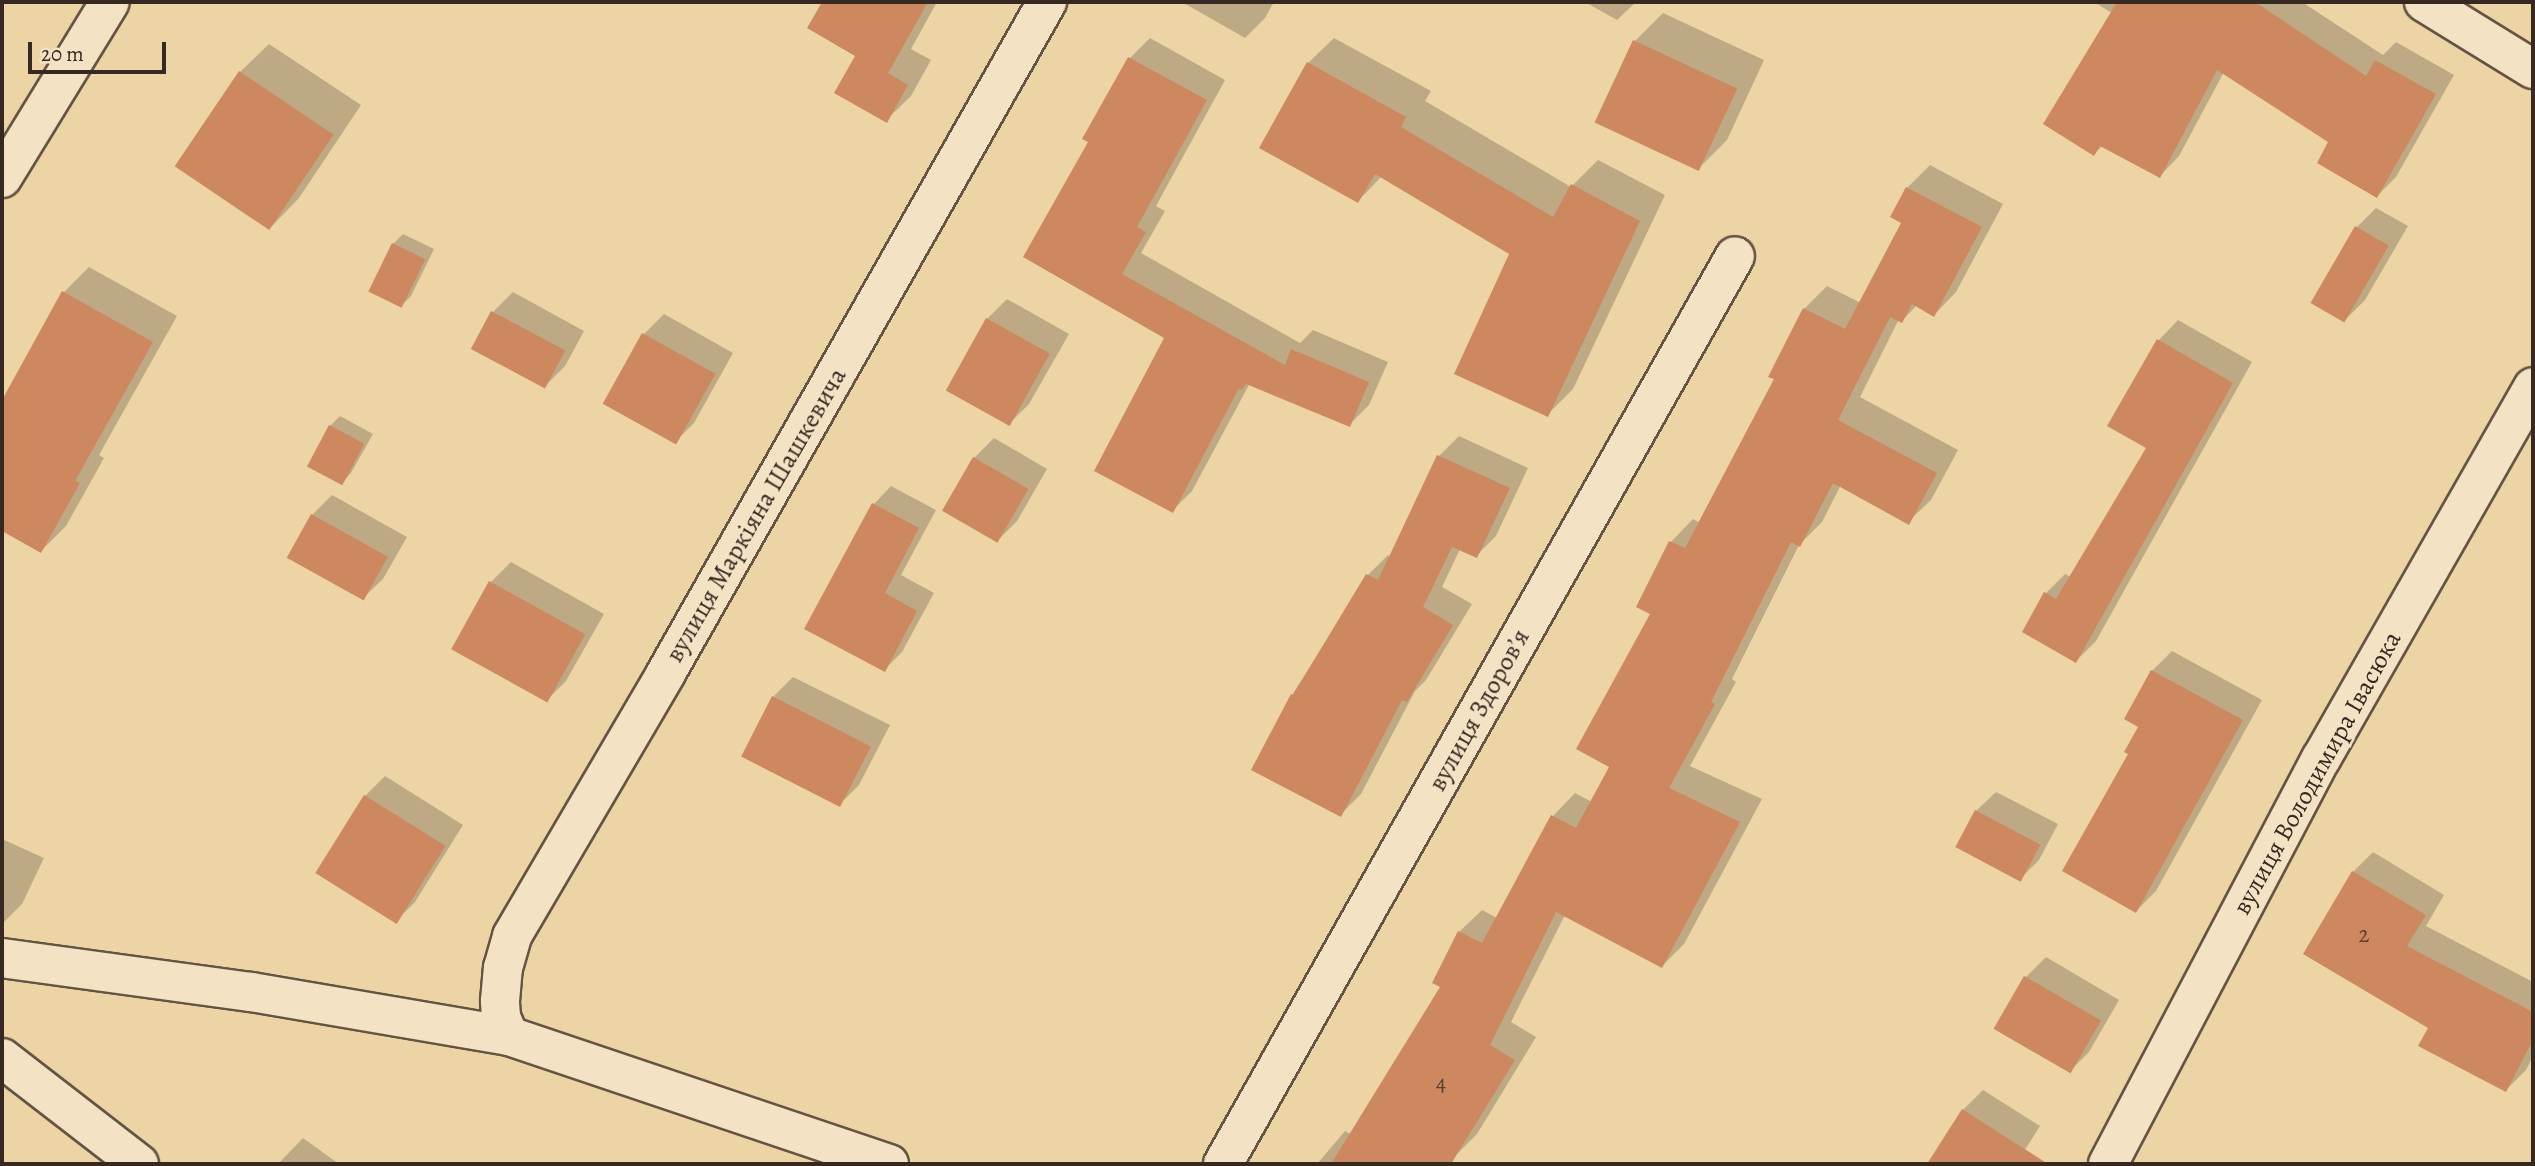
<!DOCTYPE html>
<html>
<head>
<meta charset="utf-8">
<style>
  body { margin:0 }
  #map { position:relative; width:2535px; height:1166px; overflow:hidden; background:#edd4a5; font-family:Alegreya,serif }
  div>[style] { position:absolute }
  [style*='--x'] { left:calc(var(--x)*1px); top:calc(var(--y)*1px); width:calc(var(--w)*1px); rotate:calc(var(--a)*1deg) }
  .shadow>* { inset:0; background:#0003 }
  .building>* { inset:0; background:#cd885f; transform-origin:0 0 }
  .roads { filter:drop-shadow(2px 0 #645443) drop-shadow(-2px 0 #645443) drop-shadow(0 2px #645443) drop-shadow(0 -2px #645443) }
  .minor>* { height:38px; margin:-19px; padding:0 19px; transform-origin:19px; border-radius:19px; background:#f3e3c4 }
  span { translate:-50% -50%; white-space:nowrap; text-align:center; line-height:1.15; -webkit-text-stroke:5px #f3e3c4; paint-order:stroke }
  .number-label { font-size:23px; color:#5c4131 }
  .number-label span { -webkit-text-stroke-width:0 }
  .street-label { font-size:26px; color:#362922 }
  .frame { position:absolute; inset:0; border:4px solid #362922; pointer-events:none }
  .scale { position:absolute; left:28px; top:42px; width:138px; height:32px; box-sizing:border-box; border:4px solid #362922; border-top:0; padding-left:9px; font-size:21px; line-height:24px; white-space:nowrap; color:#362922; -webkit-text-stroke:5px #f3e3c4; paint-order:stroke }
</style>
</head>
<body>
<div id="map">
  <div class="shadow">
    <i style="clip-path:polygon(824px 2px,937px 2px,911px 49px,931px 60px,911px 96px,886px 120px,858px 55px,809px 28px)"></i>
    <i style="clip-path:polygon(1182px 2px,1274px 2px,1265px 18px,1245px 38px)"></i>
    <i style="clip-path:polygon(1585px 2px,1636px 2px,1617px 20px)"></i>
    <i style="clip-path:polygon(2094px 2px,2302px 2px,2383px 55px,2396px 42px,2454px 75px,2396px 177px,2377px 196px,2331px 142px,2224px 72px,2179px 156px,2160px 176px,2103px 145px,2094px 154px,2112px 13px)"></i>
    <i style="clip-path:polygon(1663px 13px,1764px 60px,1727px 140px,1698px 169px,1635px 41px)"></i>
    <i style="clip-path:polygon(1150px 38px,1225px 80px,1156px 206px,1165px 211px,1141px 253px,1300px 343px,1313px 330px,1388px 362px,1369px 405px,1349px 425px,1250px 383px,1192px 491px,1172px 511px,1166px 337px,1025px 257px,1090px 142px,1085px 139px,1130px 58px)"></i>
    <i style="clip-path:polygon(1334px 38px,1431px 91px,1425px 101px,1571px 187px,1598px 160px,1665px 195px,1573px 389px,1547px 415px,1511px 253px,1382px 176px,1358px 201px,1308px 63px)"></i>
    <i style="clip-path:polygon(269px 44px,361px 105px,299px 198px,271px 227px,240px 72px)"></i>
    <i style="clip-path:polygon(1930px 165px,2003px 204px,1956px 292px,1934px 315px,1917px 305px,1902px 321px,1899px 319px,1860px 397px,1958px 450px,1931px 500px,1908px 522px,1841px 485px,1822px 522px,1799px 545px,1732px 679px,1736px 682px,1690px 766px,1762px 799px,1684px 944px,1662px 966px,1565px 915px,1511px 1022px,1536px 1037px,1477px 1134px,1454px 1157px,1421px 1136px,1404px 1164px,1317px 1164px,1345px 1131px,1352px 1135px,1443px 986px,1459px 932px,1482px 910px,1497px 918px,1553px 816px,1575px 793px,1592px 802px,1611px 766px,1653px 613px,1638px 606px,1671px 542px,1693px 519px,1700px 523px,1776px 379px,1804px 309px,1827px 286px,1861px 303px,1904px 223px,1907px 188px)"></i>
    <i style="clip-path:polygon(2376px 208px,2408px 226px,2365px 300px,2345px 320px,2356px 228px)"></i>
    <i style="clip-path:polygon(403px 234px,434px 249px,411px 296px,401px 306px,371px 291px,393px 244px)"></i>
    <i style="clip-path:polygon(89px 267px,177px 316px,99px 455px,104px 458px,66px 526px,41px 551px,2px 529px,2px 406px,64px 292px)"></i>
    <i style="clip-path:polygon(513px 292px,584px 331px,565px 366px,545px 386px,493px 312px)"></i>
    <i style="clip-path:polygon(1007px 299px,1069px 334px,1029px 404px,1009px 424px,987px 319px)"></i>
    <i style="clip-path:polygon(664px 314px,733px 353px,694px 423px,674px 443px,604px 404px,644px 334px)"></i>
    <i style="clip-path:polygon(2178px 320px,2252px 362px,2096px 641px,2076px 661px,2045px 594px,2065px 574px,2071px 577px,2149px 448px,2159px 340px)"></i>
    <i style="clip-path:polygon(340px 416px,373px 434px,351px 473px,342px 483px,330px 426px)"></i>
    <i style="clip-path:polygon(1459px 436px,1528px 468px,1496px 536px,1476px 556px,1460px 549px,1442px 587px,1472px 604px,1426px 680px,1415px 691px,1361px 794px,1341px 814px,1292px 695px,1368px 575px,1388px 555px,1391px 557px,1439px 456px)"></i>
    <i style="clip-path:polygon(994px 438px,1047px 469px,1017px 521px,997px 541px,974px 458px)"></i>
    <i style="clip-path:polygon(891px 486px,936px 510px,901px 575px,934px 593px,902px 652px,884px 670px,874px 504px)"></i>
    <i style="clip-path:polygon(332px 495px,407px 537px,383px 579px,363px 598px,312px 515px)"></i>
    <i style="clip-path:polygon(511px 562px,604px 614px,566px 681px,546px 701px,491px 582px)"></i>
    <i style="clip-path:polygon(2172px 651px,2262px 700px,2156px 891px,2136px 911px,2130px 753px,2140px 726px,2126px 718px,2152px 671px)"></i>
    <i style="clip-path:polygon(793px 677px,890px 725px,859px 785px,839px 805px,743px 756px,773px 697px)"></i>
    <i style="clip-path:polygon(385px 776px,463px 825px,415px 902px,395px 922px,365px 796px)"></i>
    <i style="clip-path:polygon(1996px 792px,2058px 824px,2039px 860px,2019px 880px,1976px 811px)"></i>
    <i style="clip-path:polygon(2px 839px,44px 858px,22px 904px,2px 924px)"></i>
    <i style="clip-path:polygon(2373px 852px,2444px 895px,2426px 926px,2533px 982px,2533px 1056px,2526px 1070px,2506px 1090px,2430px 1027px,2353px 872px)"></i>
    <i style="clip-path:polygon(2046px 957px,2119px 1000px,2089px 1052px,2069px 1072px,1995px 1029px,2026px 977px)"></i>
    <i style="clip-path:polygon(1983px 1090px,2040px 1126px,2016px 1164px,1936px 1164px,1931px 1161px,1963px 1110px)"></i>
    <i style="clip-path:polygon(303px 1138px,339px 1164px,278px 1164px)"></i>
  </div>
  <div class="building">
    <i style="clip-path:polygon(822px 2px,928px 2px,888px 73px,908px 85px,887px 123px,834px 93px,855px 56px,807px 28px)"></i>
    <i style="clip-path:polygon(2117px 2px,2255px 2px,2366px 76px,2375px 60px,2436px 94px,2377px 198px,2317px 163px,2328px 142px,2217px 70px,2160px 178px,2100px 146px,2094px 156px,2043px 124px)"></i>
    <i style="left:1633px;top:40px;width:115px;height:91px;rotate:25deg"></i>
    <i style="clip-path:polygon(1128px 57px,1207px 100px,1137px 227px,1146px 232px,1122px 274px,1285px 365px,1291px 349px,1369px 382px,1350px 427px,1246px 384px,1242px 390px,1239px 388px,1173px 513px,1094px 471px,1164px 338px,1023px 257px,1088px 142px,1082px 139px)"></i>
    <i style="clip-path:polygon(1307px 62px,1406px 117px,1401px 127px,1553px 217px,1571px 184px,1640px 221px,1548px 417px,1454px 374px,1509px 254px,1375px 174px,1358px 203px,1259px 148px)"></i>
    <i style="left:239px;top:71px;width:114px;height:115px;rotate:34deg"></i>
    <i style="clip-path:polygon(1906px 187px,1982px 227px,1934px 317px,1912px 304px,1902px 323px,1890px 317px,1838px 420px,1937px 473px,1909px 525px,1833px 483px,1800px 547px,1791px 542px,1711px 702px,1715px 704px,1669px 788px,1740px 822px,1662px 968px,1556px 912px,1490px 1045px,1515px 1060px,1451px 1164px,1331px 1164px,1440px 987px,1432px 983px,1458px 931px,1482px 943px,1551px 815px,1576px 828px,1609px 767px,1576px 749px,1650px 614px,1636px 607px,1669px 541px,1685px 548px,1774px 379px,1768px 377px,1803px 308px,1845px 329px,1901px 223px,1890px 217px)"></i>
    <i style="left:2355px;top:226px;width:39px;height:89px;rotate:30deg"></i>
    <i style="left:392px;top:243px;width:37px;height:54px;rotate:26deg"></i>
    <i style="clip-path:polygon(62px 291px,153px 342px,75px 481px,80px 483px,41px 553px,2px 531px,2px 400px)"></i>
    <i style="left:491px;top:311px;width:84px;height:43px;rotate:28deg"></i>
    <i style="left:986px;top:318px;width:73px;height:83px;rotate:29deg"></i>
    <i style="left:642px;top:333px;width:84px;height:81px;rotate:29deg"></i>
    <i style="clip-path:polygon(2157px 339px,2233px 383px,2076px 663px,2022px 632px,2044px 592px,2056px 599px,2146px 448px,2107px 426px)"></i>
    <i style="left:329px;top:425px;width:40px;height:47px;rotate:28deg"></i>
    <i style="clip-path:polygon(1437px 455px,1510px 488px,1477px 558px,1452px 547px,1423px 607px,1453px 625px,1407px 702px,1402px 700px,1341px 817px,1251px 770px,1291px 694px,1293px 695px,1366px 574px,1378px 580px)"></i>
    <i style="left:973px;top:457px;width:64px;height:62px;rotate:30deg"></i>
    <i style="clip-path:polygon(872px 503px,919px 528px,885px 593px,917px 611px,885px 672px,804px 629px)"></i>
    <i style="left:311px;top:514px;width:88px;height:50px;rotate:29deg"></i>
    <i style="left:489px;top:581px;width:110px;height:78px;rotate:29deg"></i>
    <i style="clip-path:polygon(2151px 670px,2243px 720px,2136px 913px,2062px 871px,2128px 754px,2124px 752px,2138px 727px,2124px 719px)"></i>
    <i style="left:772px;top:696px;width:111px;height:68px;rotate:27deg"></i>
    <i style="left:364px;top:795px;width:96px;height:92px;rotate:32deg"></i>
    <i style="left:1975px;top:810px;width:74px;height:42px;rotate:28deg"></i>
    <i style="clip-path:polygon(2352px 871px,2426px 915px,2407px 946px,2533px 1012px,2533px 1040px,2506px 1092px,2418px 1046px,2428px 1028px,2303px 954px)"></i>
    <i style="left:2024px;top:976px;width:89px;height:61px;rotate:30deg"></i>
    <i style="clip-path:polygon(1962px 1109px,2048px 1164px,1927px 1164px)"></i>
  </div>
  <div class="roads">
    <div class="minor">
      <i style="--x:2424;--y:2;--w:128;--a:31.6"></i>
      <i style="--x:2;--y:178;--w:206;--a:-58.5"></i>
      <i style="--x:2;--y:958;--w:251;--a:7.8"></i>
      <i style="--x:251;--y:992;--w:262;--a:9.7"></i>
      <i style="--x:509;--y:1036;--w:401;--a:18.6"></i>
      <i style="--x:509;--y:1036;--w:21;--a:-113"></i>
      <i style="--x:501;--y:1017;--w:16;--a:-94"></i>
      <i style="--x:500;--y:1001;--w:33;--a:-85"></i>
      <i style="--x:503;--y:968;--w:33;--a:-74"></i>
      <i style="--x:512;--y:936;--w:305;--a:-59.6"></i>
      <i style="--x:666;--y:673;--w:772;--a:-60.41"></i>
      <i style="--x:2;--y:1058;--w:173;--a:37.7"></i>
      <i style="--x:1223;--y:1164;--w:1042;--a:-60.58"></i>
      <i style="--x:2108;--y:1164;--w:458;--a:-62.3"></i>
      <i style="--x:2321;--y:759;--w:428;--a:-60.3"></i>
    </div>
  </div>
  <div class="number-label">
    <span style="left:2364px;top:935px">2</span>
    <span style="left:1441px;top:1083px">4</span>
  </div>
  <div class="street-label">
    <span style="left:756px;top:515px;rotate:-60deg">вулиця Маркіяна Шашкевича</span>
    <span style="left:1479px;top:710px;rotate:-61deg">вулиця Здоровʼя</span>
    <span style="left:2317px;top:773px;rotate:-61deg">вулиця Володимира Івасюка</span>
  </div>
  <div class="frame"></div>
  <div class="scale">20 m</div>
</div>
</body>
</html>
